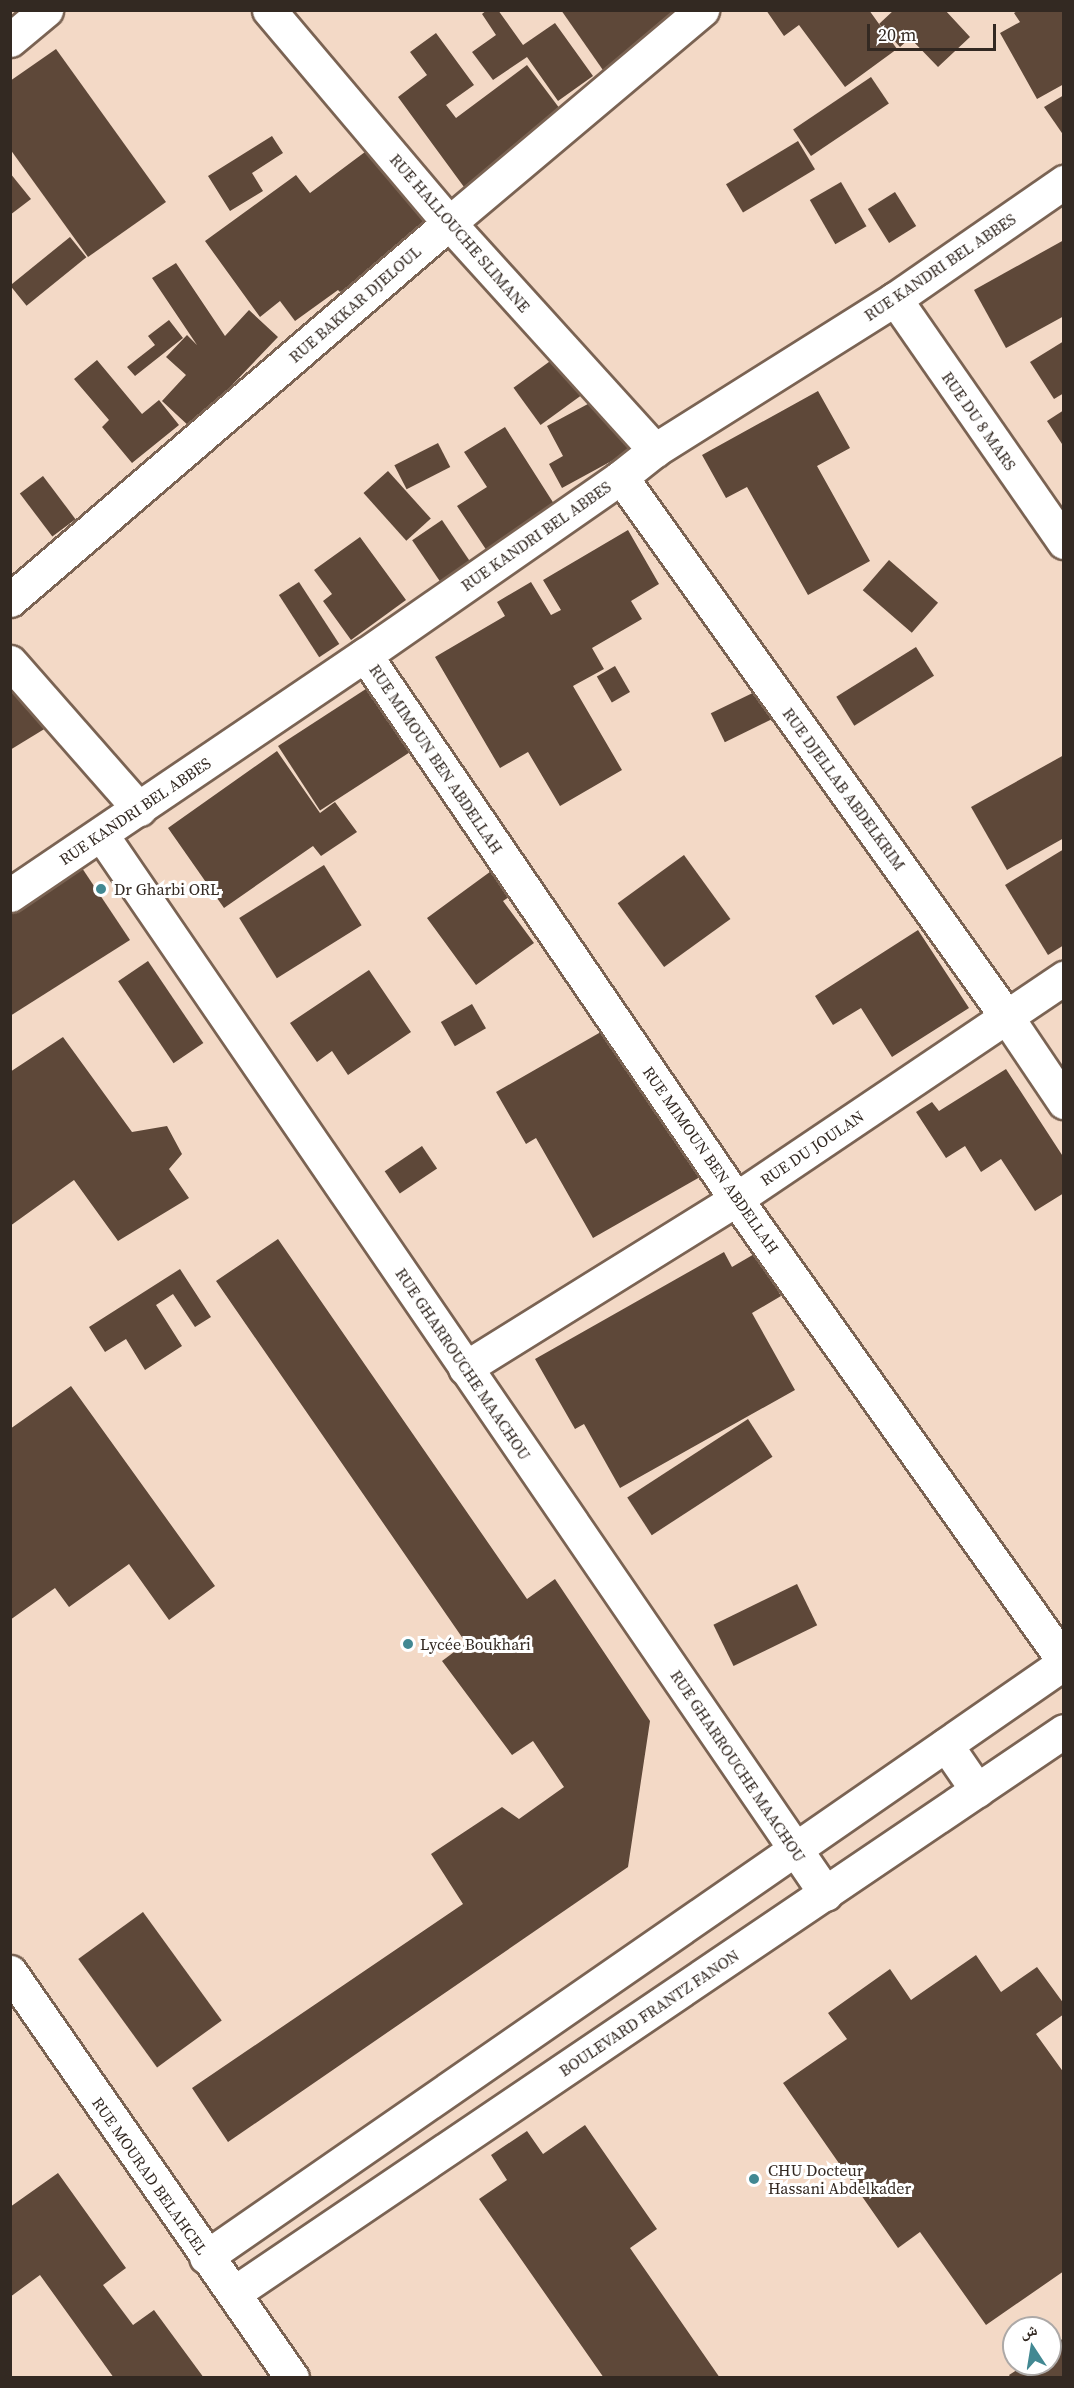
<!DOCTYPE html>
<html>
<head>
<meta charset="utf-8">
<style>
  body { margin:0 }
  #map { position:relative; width:1074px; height:2388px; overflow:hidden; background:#f3d9c6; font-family:"Source Serif 4","Noto Naskh Arabic",serif }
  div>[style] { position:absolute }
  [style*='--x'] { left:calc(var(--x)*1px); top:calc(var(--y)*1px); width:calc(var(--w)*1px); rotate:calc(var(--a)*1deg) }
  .building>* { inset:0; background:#5e4839; transform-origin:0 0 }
  .roads { filter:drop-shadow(2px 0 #7a6353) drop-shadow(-2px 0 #7a6353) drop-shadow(0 2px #7a6353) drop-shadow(0 -2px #7a6353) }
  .minor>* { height:33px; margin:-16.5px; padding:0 16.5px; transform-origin:16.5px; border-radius:16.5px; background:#fff }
  .dots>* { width:16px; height:16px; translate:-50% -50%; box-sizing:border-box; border:3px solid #fff; border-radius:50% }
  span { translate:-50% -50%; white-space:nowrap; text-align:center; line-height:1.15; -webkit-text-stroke:6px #fff; paint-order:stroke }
  .street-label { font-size:16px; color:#332922 }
  .poi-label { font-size:16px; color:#332922 }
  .left { translate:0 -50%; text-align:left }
  .frame { position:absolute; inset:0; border:12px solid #332922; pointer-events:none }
  .north { position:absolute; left:1002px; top:2316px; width:60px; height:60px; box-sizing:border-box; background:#fff; border:2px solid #ada9a7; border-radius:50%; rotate:348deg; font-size:16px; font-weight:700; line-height:24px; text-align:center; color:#332922 }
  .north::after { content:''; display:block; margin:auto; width:21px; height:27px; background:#428892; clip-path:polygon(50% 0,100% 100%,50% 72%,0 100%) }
  .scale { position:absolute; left:867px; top:24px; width:129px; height:27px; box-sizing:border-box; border:3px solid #332922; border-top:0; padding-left:8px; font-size:18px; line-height:21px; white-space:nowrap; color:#332922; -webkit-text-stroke:4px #fff; paint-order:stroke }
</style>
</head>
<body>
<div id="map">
  <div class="building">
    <i style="clip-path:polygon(487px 10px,498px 10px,523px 45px,555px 23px,593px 76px,558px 101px,527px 57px,493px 80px,472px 52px,496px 35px,482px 14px)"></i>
    <i style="clip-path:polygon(561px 10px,690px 10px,605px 73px)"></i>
    <i style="clip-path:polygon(766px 10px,869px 10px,897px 49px,845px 87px,799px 25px,784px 36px)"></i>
    <i style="clip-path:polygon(894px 10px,945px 10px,970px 37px,938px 67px,910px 38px,900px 47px,879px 24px)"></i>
    <i style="clip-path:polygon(1019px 10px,1064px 10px,1064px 84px,1037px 99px,1000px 33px,1020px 22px,1014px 13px)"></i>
    <i style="clip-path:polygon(436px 33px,474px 85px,446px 105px,456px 118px,527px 65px,563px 113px,464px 187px,398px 97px,427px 75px,410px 52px)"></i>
    <i style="clip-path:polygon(56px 49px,166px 202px,88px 257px,10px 149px,10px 81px)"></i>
    <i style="left:871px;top:77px;width:32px;height:94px;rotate:56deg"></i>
    <i style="clip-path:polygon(1064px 95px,1064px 136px,1044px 107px)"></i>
    <i style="clip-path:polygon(272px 136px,283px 153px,252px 173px,263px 191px,230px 211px,208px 176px)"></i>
    <i style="left:798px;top:141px;width:33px;height:84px;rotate:59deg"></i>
    <i style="clip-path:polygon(373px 146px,432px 225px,340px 292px,338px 290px,295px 321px,280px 301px,260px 317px,205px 241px,296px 175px,310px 193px)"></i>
    <i style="clip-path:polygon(10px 173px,31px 199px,10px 215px)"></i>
    <i style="left:841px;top:182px;width:51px;height:36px;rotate:60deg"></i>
    <i style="left:895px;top:192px;width:40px;height:32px;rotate:58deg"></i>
    <i style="left:70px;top:237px;width:26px;height:77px;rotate:51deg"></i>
    <i style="clip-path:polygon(1064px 240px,1064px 316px,1006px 348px,974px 290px)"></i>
    <i style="clip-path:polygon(176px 263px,225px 336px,249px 310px,278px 337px,191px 428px,162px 401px,186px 375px,166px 357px,187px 335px,197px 345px,152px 278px)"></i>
    <i style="clip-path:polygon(169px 320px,183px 338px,135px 376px,127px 367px,155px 345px,148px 336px)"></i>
    <i style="clip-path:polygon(1064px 341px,1064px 393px,1054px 399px,1030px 362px)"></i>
    <i style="left:575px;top:343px;width:46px;height:76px;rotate:54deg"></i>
    <i style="clip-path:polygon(97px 360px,142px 414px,159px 400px,179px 425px,132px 463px,102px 427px,109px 420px,74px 379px)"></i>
    <i style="clip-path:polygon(612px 391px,641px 445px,562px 488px,549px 464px,563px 456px,547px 426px)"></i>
    <i style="clip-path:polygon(818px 391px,850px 448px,817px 466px,870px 561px,808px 595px,747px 487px,726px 498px,702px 455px)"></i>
    <i style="clip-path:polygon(1064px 410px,1064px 447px,1047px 421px)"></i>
    <i style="clip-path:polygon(505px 427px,556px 507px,487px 551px,457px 506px,487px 487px,464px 452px)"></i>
    <i style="left:438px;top:443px;width:27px;height:49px;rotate:63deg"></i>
    <i style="left:388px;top:471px;width:64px;height:33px;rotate:48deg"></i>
    <i style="left:43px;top:476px;width:54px;height:29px;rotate:53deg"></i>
    <i style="left:442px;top:520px;width:52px;height:36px;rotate:56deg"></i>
    <i style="clip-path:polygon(628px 530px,659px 584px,631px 601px,642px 619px,592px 648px,604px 669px,573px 686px,622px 770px,560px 806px,528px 752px,500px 768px,435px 657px,505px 616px,497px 602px,531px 582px,551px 615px,561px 610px,543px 580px)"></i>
    <i style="clip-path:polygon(360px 537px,406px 600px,351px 640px,323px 601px,332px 594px,314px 570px)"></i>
    <i style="left:889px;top:560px;width:65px;height:40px;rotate:41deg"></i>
    <i style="left:299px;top:582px;width:74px;height:24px;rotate:57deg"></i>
    <i style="left:916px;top:647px;width:34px;height:94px;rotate:58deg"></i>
    <i style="left:615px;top:666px;width:30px;height:21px;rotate:60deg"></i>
    <i style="clip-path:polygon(10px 672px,46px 728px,10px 750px)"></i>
    <i style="left:771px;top:684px;width:32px;height:67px;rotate:64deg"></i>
    <i style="left:372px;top:685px;width:77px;height:112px;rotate:57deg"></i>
    <i style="clip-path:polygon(277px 751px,320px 813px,335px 802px,357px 832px,321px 856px,313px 846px,224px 908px,168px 828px)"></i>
    <i style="clip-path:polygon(1064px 755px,1064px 838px,1007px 870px,971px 807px)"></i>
    <i style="clip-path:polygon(1064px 849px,1064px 945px,1048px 955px,1005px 885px)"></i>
    <i style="left:684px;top:855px;width:79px;height:82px;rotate:54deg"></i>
    <i style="clip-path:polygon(80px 865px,130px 940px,10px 1016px,10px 911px)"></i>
    <i style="left:324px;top:865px;width:71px;height:100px;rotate:58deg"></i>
    <i style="clip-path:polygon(498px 866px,516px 892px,503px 901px,534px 943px,476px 985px,427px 918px)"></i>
    <i style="clip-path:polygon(918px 930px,969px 1008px,892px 1057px,861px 1008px,833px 1025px,815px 996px)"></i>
    <i style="left:148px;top:961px;width:99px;height:36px;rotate:56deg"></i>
    <i style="clip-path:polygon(369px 970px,411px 1032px,348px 1075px,332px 1051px,317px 1062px,290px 1023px)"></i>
    <i style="left:472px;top:1004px;width:28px;height:36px;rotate:60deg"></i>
    <i style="clip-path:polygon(620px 1021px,707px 1173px,593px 1238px,536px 1138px,526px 1144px,496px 1092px)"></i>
    <i style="clip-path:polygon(63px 1037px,132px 1132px,167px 1126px,182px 1154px,169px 1169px,189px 1198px,118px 1241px,74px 1180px,10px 1226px,10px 1072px)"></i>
    <i style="clip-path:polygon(1006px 1069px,1064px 1158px,1064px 1193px,1035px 1211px,1001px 1159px,981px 1172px,965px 1146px,946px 1158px,916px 1112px,932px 1102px,939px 1111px)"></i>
    <i style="left:422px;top:1146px;width:27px;height:45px;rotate:56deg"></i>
    <i style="clip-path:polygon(278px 1239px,527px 1599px,555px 1579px,650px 1721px,628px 1867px,228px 2142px,192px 2088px,463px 1904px,431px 1854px,502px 1807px,519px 1819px,564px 1787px,533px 1741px,512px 1755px,442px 1661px,466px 1643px,216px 1281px)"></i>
    <i style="clip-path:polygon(724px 1252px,732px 1267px,756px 1253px,781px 1296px,752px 1313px,795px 1390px,620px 1488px,584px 1424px,575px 1429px,535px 1359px)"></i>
    <i style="clip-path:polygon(180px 1269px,211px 1317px,195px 1327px,173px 1294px,156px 1305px,182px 1346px,145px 1370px,126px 1339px,105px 1352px,89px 1327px)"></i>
    <i style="clip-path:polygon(71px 1386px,215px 1586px,169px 1620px,129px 1564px,69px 1607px,55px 1588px,10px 1620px,10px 1429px)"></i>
    <i style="left:748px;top:1419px;width:45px;height:144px;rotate:57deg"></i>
    <i style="left:797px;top:1584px;width:46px;height:93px;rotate:64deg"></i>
    <i style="left:143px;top:1912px;width:134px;height:80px;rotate:54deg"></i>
    <i style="clip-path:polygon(976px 1955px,1001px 1992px,1037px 1967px,1064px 2004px,1064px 2014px,1036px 2034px,1064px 2073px,1064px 2271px,986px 2325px,920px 2232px,898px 2248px,783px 2083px,847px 2039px,828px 2013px,890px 1969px,911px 2000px)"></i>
    <i style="clip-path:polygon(585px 2125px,657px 2229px,630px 2248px,720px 2378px,604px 2378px,479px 2199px,507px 2180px,491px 2155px,527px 2131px,543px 2154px)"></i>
    <i style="clip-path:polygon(58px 2173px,126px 2268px,103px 2285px,133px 2325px,154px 2310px,204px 2378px,114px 2378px,40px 2275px,10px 2297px,10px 2207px)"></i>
    <i style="clip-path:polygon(1064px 2338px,1064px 2378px,1011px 2378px,1009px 2375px,1026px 2364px,1050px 2364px,1050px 2347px)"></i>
  </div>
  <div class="roads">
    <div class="minor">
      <i style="--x:269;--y:10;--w:279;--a:49.8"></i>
      <i style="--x:449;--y:223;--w:307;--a:47.8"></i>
      <i style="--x:10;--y:40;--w:47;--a:-39.8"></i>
      <i style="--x:895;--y:299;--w:296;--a:55.2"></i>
      <i style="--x:621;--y:477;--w:662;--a:54.46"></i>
      <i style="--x:1006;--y:1016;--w:104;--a:56"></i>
      <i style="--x:10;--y:600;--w:579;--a:-40.65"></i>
      <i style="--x:449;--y:223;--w:331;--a:-40.1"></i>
      <i style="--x:365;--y:655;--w:658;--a:55.71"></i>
      <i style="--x:736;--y:1199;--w:567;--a:54.63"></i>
      <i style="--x:10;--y:662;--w:196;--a:48.7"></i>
      <i style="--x:101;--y:834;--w:1284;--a:55.63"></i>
      <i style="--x:10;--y:895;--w:429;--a:-34.1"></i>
      <i style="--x:365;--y:655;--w:312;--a:-34.8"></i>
      <i style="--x:621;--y:477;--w:43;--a:-38.5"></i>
      <i style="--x:655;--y:450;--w:284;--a:-32.2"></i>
      <i style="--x:895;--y:299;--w:206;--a:-34.7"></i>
      <i style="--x:465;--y:1368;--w:319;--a:-31.9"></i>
      <i style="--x:736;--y:1199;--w:396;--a:-34"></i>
      <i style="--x:946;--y:1745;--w:55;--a:55.4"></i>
      <i style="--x:10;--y:1972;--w:494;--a:55.2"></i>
      <i style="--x:206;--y:2257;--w:1044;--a:-34.7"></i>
      <i style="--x:234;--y:2293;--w:1002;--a:-34.1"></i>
    </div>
  </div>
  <div class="dots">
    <i style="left:101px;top:889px;background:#428892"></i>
    <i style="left:408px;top:1644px;background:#428892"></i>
    <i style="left:754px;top:2179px;background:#428892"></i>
  </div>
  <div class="street-label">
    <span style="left:460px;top:233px;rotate:49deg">RUE HALLOUCHE SLIMANE</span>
    <span style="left:940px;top:267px;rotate:-34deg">RUE KANDRI BEL ABBES</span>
    <span style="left:355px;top:304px;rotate:-41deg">RUE BAKKAR DJELOUL</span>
    <span style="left:979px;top:421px;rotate:55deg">RUE DU 8 MARS</span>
    <span style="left:536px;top:536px;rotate:-35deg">RUE KANDRI BEL ABBES</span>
    <span style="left:436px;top:759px;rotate:56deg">RUE MIMOUN BEN ABDELLAH</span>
    <span style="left:844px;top:789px;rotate:54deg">RUE DJELLAB ABDELKRIM</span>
    <span style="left:135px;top:811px;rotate:-34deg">RUE KANDRI BEL ABBES</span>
    <span style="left:812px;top:1148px;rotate:-34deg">RUE DU JOULAN</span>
    <span style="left:711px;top:1160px;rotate:55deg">RUE MIMOUN BEN ABDELLAH</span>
    <span style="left:463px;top:1364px;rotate:56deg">RUE GHARROUCHE MAACHOU</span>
    <span style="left:738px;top:1766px;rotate:56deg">RUE GHARROUCHE MAACHOU</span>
    <span style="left:649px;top:2013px;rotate:-34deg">BOULEVARD FRANTZ FANON</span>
    <span style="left:150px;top:2176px;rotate:55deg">RUE MOURAD BELAHCEL</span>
  </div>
  <div class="poi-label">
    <span class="left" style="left:114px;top:889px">Dr Gharbi ORL</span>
    <span class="left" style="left:420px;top:1644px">Lycée Boukhari</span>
    <span class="left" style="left:768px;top:2179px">CHU Docteur<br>Hassani Abdelkader</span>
  </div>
  <div class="frame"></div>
  <div class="north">ش</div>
  <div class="scale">20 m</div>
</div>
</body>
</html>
